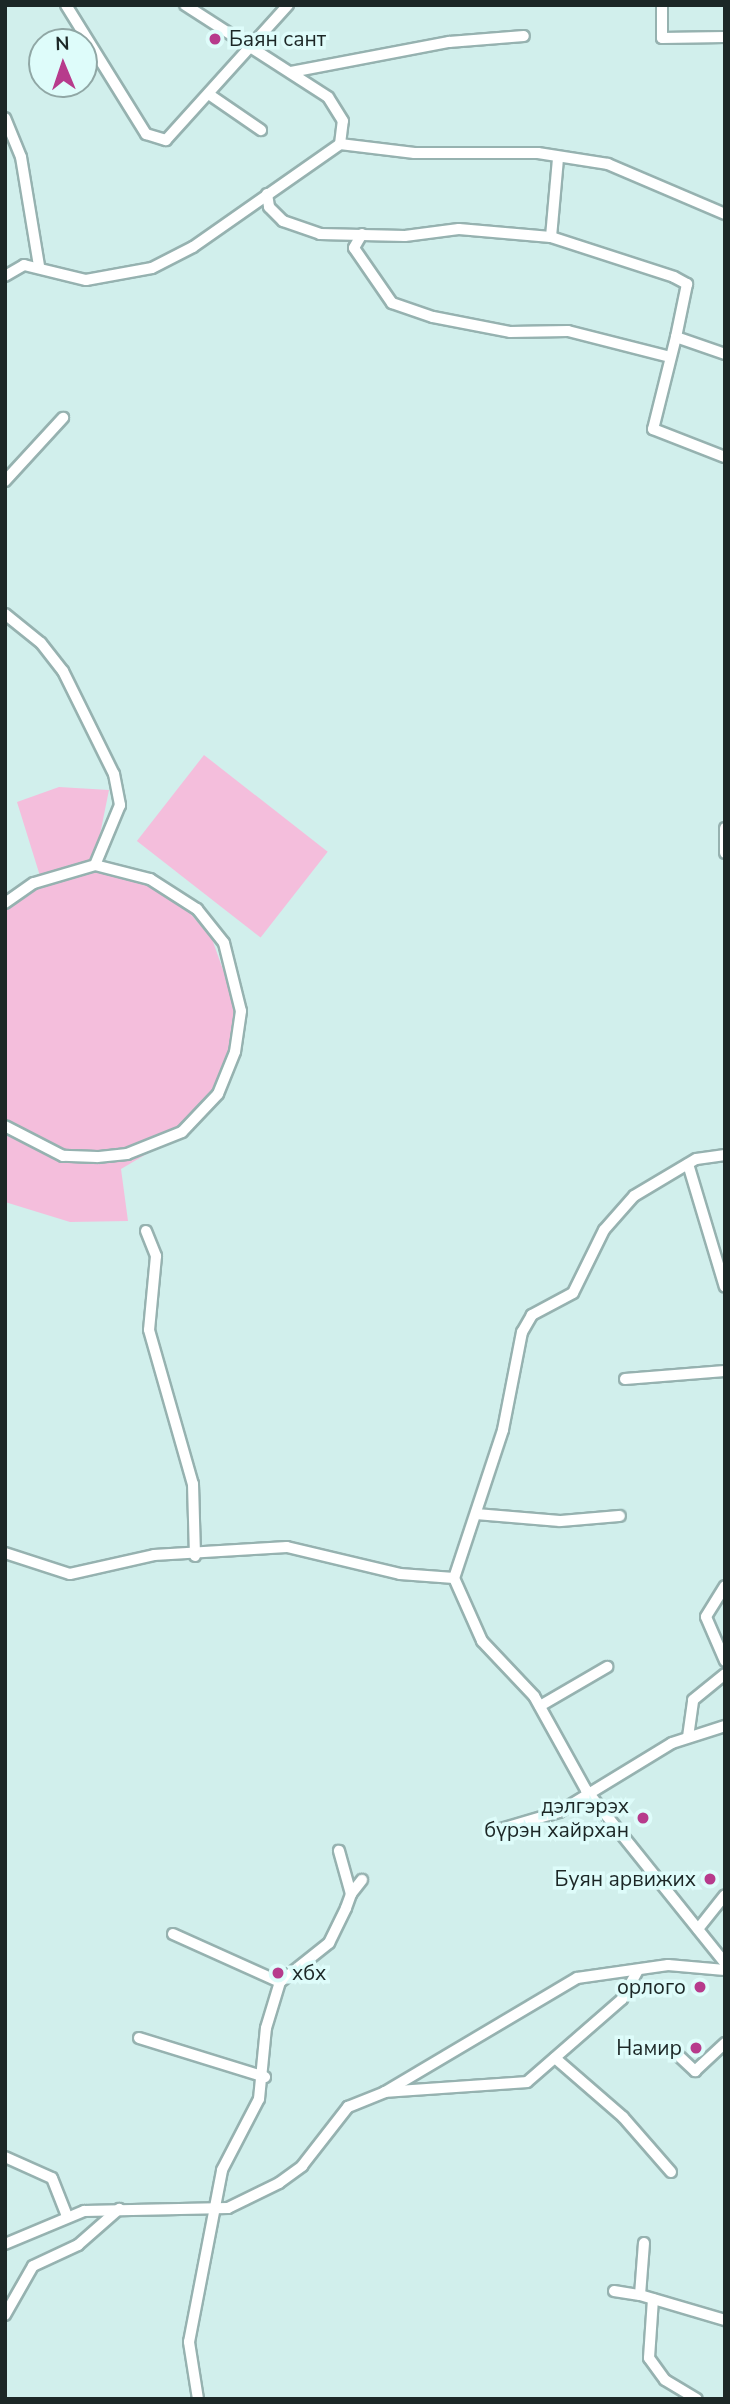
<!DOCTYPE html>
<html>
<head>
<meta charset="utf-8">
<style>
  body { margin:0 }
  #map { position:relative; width:730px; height:2404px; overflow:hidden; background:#d1efec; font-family:"Nunito Sans",sans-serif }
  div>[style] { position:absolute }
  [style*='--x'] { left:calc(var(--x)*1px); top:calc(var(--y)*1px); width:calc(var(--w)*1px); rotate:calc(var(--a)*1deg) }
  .green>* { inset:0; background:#f4bedc; transform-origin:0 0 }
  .roads { filter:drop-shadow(2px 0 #96b2b0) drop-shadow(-2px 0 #96b2b0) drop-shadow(0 2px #96b2b0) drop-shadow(0 -2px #96b2b0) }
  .minor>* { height:10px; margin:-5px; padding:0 5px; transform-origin:5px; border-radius:5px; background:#fff }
  .dots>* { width:19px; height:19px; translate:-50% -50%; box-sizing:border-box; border:4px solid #defcfa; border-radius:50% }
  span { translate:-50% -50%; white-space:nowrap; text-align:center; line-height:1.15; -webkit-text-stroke:7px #defcfa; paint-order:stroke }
  .poi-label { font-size:21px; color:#1c2726 }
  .left { translate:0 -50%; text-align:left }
  .right { translate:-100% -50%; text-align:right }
  .frame { position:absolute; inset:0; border:7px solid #1c2726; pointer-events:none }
  .north { position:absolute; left:28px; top:28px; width:70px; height:70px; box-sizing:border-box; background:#defcfa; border:2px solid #90a7a5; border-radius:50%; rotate:358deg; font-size:19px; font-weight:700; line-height:28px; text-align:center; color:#1c2726 }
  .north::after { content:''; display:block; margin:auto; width:24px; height:32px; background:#b73b8c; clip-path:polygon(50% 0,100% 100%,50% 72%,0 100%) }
</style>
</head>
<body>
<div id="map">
  <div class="green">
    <i style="left:204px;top:755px;width:157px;height:109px;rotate:38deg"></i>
    <i style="clip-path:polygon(59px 787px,109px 790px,93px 869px,132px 873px,190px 913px,212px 939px,235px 1003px,226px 1070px,210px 1101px,160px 1146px,121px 1169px,128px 1221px,70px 1222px,5px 1202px,5px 893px,40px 876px,17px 802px)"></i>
  </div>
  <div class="roads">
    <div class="minor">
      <i style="--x:66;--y:5;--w:152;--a:58.2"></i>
      <i style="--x:146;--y:134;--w:21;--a:17"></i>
      <i style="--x:166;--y:140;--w:182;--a:-47.9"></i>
      <i style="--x:662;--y:5;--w:33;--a:90"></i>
      <i style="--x:662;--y:38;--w:63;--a:-0.9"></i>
      <i style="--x:291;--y:72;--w:161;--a:-10.8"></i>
      <i style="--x:449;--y:42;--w:75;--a:-4.6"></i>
      <i style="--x:210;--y:95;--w:62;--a:34.5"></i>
      <i style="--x:5;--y:118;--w:42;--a:67.7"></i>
      <i style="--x:21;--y:157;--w:110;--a:80.6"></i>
      <i style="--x:340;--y:144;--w:75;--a:6.9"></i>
      <i style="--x:414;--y:153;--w:124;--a:0"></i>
      <i style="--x:538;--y:153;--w:71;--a:8.9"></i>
      <i style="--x:608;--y:164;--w:127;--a:23.1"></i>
      <i style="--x:267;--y:194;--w:13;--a:81"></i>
      <i style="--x:269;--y:207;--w:20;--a:45"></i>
      <i style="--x:283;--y:221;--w:39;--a:19"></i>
      <i style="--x:320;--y:234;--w:85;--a:1.3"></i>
      <i style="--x:405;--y:236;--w:54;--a:-7.4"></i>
      <i style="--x:459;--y:229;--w:92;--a:5"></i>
      <i style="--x:551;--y:237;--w:129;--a:18"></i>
      <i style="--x:674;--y:277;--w:15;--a:28"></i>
      <i style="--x:687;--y:284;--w:54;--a:101.7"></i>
      <i style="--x:676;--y:337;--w:52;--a:19.1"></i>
      <i style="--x:362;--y:234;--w:16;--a:120"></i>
      <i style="--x:354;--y:248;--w:67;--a:55.4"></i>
      <i style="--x:392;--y:303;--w:43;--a:18.9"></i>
      <i style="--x:433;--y:317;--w:78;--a:11"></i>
      <i style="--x:510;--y:332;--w:58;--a:-1"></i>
      <i style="--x:568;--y:331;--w:105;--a:14.3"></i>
      <i style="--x:551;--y:237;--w:79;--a:-84.9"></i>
      <i style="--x:5;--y:276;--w:22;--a:-30"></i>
      <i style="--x:24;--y:265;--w:64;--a:13.6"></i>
      <i style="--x:86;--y:280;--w:67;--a:-10.3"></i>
      <i style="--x:152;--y:268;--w:46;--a:-27.1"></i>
      <i style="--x:193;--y:247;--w:179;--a:-35"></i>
      <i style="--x:340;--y:144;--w:23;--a:-83"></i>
      <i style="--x:343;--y:121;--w:28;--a:-122"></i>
      <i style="--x:328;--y:97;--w:170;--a:-147.2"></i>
      <i style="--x:676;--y:337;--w:95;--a:104"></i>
      <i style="--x:653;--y:429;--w:77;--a:21.3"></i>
      <i style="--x:5;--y:481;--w:86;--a:-47.4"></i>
      <i style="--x:5;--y:614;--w:46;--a:38.9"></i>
      <i style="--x:41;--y:643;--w:36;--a:52"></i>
      <i style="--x:63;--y:671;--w:115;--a:63.7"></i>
      <i style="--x:114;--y:774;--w:32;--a:79"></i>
      <i style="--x:120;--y:805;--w:65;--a:112.6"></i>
      <i style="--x:725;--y:828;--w:25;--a:90"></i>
      <i style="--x:5;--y:903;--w:35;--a:-35"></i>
      <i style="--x:34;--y:883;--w:64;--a:-16.4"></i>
      <i style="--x:95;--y:865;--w:57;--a:14.3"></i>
      <i style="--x:150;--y:879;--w:56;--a:32.6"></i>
      <i style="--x:197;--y:909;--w:43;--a:51.5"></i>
      <i style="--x:224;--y:943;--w:70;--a:76"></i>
      <i style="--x:241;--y:1011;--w:41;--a:98.3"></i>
      <i style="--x:235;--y:1052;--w:45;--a:112"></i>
      <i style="--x:218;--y:1094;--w:52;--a:133.5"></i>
      <i style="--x:182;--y:1132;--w:59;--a:158.2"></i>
      <i style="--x:127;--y:1154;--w:30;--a:174"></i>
      <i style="--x:97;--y:1157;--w:34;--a:-178"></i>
      <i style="--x:63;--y:1156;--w:65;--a:-152.7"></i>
      <i style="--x:725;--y:1155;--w:29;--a:172"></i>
      <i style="--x:696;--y:1159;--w:72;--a:149.2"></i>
      <i style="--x:634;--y:1196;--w:45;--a:131.4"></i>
      <i style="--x:604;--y:1230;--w:70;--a:116.2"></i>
      <i style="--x:573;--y:1293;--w:47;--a:151.8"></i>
      <i style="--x:532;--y:1315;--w:20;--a:120"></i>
      <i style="--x:522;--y:1332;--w:100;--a:101"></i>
      <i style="--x:503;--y:1430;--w:156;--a:108.3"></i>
      <i style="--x:454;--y:1578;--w:69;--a:66"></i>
      <i style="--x:482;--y:1641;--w:76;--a:46.6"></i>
      <i style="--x:534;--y:1696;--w:107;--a:61"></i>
      <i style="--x:586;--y:1790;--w:222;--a:51.2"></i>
      <i style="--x:688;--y:1164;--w:128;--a:73.3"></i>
      <i style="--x:146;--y:1231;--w:27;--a:68"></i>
      <i style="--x:156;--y:1256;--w:74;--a:95.4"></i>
      <i style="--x:149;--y:1330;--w:160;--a:74.1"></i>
      <i style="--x:193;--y:1484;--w:72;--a:88.4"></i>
      <i style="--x:625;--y:1379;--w:100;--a:-4.6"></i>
      <i style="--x:476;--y:1514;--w:84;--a:4.8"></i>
      <i style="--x:560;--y:1521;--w:60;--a:-4.8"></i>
      <i style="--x:5;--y:1553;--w:68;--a:17.9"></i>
      <i style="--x:70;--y:1574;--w:86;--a:-12.7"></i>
      <i style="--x:154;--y:1555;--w:133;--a:-3.4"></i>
      <i style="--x:287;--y:1547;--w:116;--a:13.4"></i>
      <i style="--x:400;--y:1574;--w:54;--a:4.2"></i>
      <i style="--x:725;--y:1586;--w:36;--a:122"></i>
      <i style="--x:706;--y:1617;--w:48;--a:66.6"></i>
      <i style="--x:540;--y:1706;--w:78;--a:-30.2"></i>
      <i style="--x:688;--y:1737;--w:37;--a:-82"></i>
      <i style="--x:693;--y:1700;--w:41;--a:-39.1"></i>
      <i style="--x:494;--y:1831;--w:68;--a:-16.3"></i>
      <i style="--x:559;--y:1812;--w:132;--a:-31.4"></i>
      <i style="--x:672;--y:1743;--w:56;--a:-17.8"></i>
      <i style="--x:351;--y:1894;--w:18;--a:-52"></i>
      <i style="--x:698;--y:1929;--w:43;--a:-51.5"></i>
      <i style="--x:173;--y:1934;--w:117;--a:24.2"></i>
      <i style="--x:139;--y:2038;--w:132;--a:17.2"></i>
      <i style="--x:680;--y:2057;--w:21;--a:43"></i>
      <i style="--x:695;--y:2071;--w:41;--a:-43"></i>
      <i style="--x:555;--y:2058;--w:90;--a:40.9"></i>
      <i style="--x:623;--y:2117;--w:73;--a:48.9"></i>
      <i style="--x:385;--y:2092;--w:223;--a:-30.7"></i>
      <i style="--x:577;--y:1978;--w:92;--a:-8.1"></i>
      <i style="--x:668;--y:1965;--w:57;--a:5"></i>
      <i style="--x:5;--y:2157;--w:51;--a:24.1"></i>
      <i style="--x:52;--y:2178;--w:41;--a:68.5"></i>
      <i style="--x:644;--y:2243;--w:52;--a:94.4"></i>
      <i style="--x:640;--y:2295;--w:89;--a:16.4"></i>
      <i style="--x:5;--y:2244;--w:86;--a:-22.7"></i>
      <i style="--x:84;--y:2211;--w:144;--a:-1.2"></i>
      <i style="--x:228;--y:2208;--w:57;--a:-26.1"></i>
      <i style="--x:279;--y:2183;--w:29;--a:-36"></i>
      <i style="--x:302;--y:2166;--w:75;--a:-52.1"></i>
      <i style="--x:348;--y:2107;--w:40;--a:-22"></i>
      <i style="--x:385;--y:2092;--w:142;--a:-4"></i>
      <i style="--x:527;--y:2082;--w:126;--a:-41.1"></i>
      <i style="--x:622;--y:1999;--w:31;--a:-61"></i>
      <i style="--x:614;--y:2291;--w:26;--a:9"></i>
      <i style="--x:653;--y:2299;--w:59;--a:93.9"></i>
      <i style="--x:649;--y:2358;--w:27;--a:54"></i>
      <i style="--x:665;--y:2380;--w:37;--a:31"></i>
      <i style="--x:5;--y:2315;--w:56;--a:-60.3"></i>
      <i style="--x:33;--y:2266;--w:50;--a:-25"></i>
      <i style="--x:78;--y:2245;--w:55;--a:-41.3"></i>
      <i style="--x:198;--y:2399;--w:58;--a:-99"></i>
      <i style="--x:189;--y:2342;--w:175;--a:-79.1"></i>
      <i style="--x:222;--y:2170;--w:80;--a:-62.5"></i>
      <i style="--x:259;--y:2099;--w:71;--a:-84.4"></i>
      <i style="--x:266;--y:2028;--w:48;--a:-73.1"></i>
      <i style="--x:280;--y:1982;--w:63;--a:-38.5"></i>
      <i style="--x:329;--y:1943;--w:39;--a:-64"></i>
      <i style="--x:346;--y:1908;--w:15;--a:-70"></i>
      <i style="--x:351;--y:1894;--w:45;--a:-105.6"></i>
    </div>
  </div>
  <div class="dots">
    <i style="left:215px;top:39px;background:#b73b8c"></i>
    <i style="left:643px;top:1818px;background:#b73b8c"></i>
    <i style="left:710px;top:1879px;background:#b73b8c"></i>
    <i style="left:278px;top:1973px;background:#b73b8c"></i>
    <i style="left:700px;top:1987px;background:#b73b8c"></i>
    <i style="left:696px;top:2048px;background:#b73b8c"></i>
  </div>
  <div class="poi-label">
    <span class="left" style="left:229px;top:39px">Баян сант</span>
    <span class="right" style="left:629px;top:1818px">дэлгэрэх<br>бүрэн хайрхан</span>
    <span class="right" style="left:696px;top:1879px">Буян арвижих</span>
    <span class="left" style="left:292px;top:1973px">хбх</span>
    <span class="right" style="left:686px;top:1987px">орлого</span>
    <span class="right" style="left:682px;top:2048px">Намир</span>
  </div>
  <div class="frame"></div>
  <div class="north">N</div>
</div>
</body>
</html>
